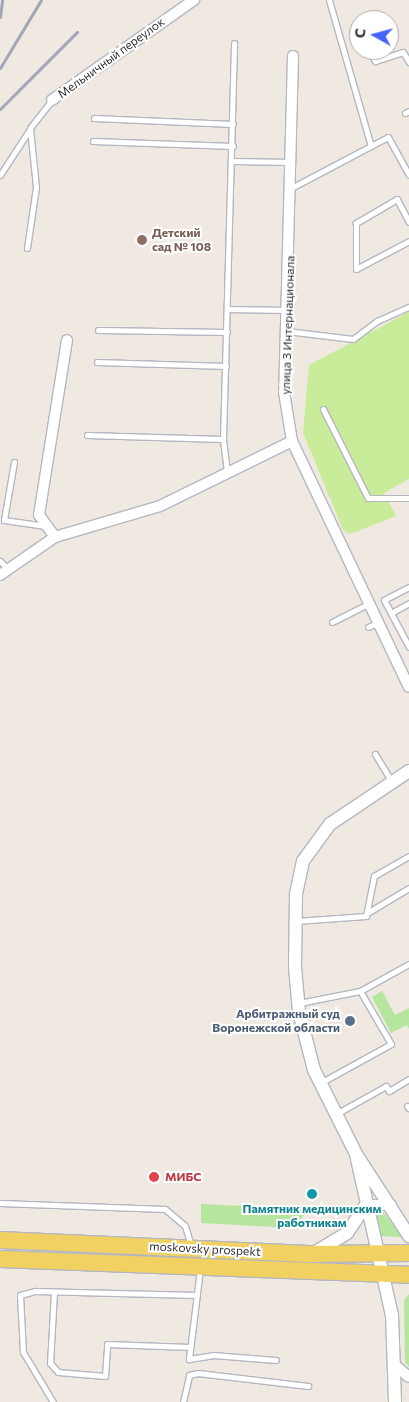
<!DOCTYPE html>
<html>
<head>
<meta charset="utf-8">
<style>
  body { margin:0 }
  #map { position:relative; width:409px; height:1402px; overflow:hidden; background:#efe9e1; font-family:Commissioner,sans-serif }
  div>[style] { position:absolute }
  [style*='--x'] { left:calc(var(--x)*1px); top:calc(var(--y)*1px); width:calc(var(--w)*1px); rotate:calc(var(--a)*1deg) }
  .green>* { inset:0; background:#b6e59e }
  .pitch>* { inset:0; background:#c9ec9a }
  .roads { filter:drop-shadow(1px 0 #b4b7c1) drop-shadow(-1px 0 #b4b7c1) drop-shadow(0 1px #b4b7c1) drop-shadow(0 -1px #b4b7c1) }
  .service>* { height:5px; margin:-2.5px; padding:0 2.5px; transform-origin:2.5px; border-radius:2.5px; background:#fff }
  .minor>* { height:10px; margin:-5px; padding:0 5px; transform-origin:5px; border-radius:5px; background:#fff }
  .tertiary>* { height:12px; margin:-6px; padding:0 6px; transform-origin:6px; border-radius:6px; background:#fff }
  .primary>* { height:16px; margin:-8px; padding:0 8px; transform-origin:8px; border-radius:8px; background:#f2d163 }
  .rail>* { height:3px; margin:-1.5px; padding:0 1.5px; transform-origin:1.5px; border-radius:1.5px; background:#a3a6b8 }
  .dots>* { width:14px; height:14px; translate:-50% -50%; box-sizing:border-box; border:2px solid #fff; border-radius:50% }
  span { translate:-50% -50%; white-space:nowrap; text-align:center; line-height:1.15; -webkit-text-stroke:4px #fff; paint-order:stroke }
  .street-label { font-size:12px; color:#2e2e2e }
  .education-label { font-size:12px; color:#785e54; font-weight:700 }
  .left { translate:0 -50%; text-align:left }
  .service-label { font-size:12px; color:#4e5e75; font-weight:700 }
  .right { translate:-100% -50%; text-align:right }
  .health-label { font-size:12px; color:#be3a42; font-weight:700 }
  .culture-label { font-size:12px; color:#0d838f; font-weight:700 }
  .north { position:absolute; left:349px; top:10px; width:50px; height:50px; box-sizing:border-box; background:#fff; border:1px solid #ababab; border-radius:50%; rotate:277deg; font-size:14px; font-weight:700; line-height:20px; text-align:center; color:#2e2e2e }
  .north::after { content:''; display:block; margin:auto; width:18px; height:22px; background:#4264fb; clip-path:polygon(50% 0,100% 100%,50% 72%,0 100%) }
</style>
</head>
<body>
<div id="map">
  <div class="green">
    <i style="clip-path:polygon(382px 991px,395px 1015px,409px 1008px,409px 1029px,407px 1025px,391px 1033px,372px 997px)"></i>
    <i style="clip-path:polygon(201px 1204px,309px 1209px,293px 1228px,201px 1223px)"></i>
    <i style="clip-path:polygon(373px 1209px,382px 1210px,402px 1237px,379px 1236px)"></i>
    <i style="clip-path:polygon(409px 1294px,409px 1367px,405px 1362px,404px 1300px)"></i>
  </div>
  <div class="pitch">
    <i style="clip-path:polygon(409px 312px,409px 479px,384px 493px,396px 516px,350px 534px,343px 530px,303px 433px,309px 365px)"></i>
  </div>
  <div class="roads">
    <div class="service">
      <i style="--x:329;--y:0;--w:152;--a:74"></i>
      <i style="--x:369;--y:50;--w:13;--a:61"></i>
      <i style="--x:375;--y:61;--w:29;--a:-18"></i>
      <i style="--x:403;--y:52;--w:12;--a:59"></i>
      <i style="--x:405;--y:113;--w:4;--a:-27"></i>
      <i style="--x:94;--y:118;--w:139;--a:2.5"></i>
      <i style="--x:93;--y:141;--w:140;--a:2"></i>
      <i style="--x:233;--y:161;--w:57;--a:1"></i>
      <i style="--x:0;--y:175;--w:55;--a:-56.9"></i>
      <i style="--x:293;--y:187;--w:107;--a:-27.8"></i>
      <i style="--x:388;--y:137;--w:43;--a:61.1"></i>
      <i style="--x:409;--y:222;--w:26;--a:-118"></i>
      <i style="--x:397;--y:199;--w:48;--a:149.7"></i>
      <i style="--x:356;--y:223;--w:46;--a:90"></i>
      <i style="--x:356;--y:269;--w:60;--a:-27.8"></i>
      <i style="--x:27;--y:248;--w:62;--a:-81.6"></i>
      <i style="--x:36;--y:187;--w:59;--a:-95.8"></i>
      <i style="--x:30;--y:128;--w:36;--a:-52"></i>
      <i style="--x:229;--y:309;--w:58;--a:1"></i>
      <i style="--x:98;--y:330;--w:129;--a:0.9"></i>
      <i style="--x:287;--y:331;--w:66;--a:6.9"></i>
      <i style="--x:353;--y:339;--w:30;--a:-37"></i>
      <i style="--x:377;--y:321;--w:35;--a:-24"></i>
      <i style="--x:97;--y:362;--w:129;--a:1.8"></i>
      <i style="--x:323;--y:409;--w:100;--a:63.2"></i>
      <i style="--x:368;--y:498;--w:41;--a:0"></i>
      <i style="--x:87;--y:435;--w:136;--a:1.7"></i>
      <i style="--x:14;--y:462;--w:59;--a:99.8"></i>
      <i style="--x:4;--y:520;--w:42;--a:8.1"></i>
      <i style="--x:227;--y:472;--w:33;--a:-97"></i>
      <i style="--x:223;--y:439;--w:396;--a:-88.4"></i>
      <i style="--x:0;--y:561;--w:11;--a:45"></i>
      <i style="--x:409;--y:587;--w:28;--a:153"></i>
      <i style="--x:384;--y:600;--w:53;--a:62"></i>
      <i style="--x:391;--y:613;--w:21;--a:-29"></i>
      <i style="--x:332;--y:622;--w:40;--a:-26.6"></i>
      <i style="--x:368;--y:627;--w:10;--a:-24"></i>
      <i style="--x:375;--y:754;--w:31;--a:59"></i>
      <i style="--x:367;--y:913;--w:49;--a:-30.8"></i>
      <i style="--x:296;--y:921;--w:70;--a:-4.1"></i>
      <i style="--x:366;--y:916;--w:41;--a:-78.7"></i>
      <i style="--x:374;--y:876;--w:40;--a:-29.7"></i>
      <i style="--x:299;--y:1003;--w:62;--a:-11.1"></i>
      <i style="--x:360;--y:991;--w:56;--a:-28.9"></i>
      <i style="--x:320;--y:1083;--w:81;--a:-28.8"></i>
      <i style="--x:391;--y:1044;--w:61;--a:-120.3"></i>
      <i style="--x:407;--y:1106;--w:3;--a:45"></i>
      <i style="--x:336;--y:1114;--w:57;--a:-29.2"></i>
      <i style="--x:386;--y:1086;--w:6;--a:59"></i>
      <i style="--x:389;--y:1091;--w:23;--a:-31"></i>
      <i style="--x:0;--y:1203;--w:165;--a:2.1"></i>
      <i style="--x:165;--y:1209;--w:26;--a:40"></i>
      <i style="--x:185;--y:1226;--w:21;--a:73"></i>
      <i style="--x:200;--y:1269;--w:91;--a:97"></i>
      <i style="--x:189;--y:1359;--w:24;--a:-9"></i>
      <i style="--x:213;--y:1355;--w:63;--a:4.5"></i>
      <i style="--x:54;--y:1292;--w:71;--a:93.2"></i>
      <i style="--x:50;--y:1363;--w:12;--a:48"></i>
      <i style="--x:58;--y:1372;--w:47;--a:4.9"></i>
      <i style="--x:105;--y:1376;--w:32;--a:-86"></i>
      <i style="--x:107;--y:1344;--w:83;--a:2.1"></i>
      <i style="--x:53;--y:1402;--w:58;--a:-121"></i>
      <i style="--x:23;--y:1352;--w:57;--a:-93"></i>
      <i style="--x:20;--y:1295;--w:16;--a:-15"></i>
      <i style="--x:35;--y:1291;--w:162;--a:1.4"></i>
      <i style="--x:183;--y:1402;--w:28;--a:-77"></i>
      <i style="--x:189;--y:1375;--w:9;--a:-13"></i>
      <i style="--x:198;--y:1373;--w:111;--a:6.7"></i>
    </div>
    <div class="minor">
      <i style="--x:293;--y:56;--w:336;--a:91.5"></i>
      <i style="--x:284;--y:392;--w:50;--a:80.7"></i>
      <i style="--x:292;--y:441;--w:272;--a:64.6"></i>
      <i style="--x:52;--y:100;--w:174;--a:-35.2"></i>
      <i style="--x:55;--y:537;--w:27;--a:-126"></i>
      <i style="--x:39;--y:515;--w:177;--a:-80.9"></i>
      <i style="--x:0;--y:575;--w:67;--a:-34.6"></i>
      <i style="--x:55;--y:537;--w:109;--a:-16.4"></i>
      <i style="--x:160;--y:506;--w:147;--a:-26.2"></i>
      <i style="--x:366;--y:1205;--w:25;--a:0"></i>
      <i style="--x:395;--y:1365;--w:18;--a:41"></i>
    </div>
    <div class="tertiary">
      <i style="--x:409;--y:771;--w:95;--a:146.1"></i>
      <i style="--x:330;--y:824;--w:46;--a:126.1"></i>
      <i style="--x:303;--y:861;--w:35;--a:102"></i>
      <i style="--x:296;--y:895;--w:72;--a:90.8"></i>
      <i style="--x:295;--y:967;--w:45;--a:84.9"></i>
      <i style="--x:299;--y:1012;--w:60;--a:75.5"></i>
      <i style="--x:314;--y:1070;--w:94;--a:63.4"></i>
      <i style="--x:356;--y:1154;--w:98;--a:57.1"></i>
      <i style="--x:357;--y:1159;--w:160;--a:77.4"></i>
      <i style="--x:392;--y:1315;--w:87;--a:88"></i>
      <i style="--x:314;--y:1253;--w:39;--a:-31"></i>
      <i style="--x:347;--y:1233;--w:34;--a:-56"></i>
    </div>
    <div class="primary">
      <i style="--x:0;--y:1240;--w:309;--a:2.6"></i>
      <i style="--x:309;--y:1254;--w:100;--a:-0.6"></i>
      <i style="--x:0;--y:1259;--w:409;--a:2.2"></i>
    </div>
  </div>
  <div class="rail">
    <i style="--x:0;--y:17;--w:17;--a:-83"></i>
    <i style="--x:0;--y:68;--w:79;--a:-58.9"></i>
    <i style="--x:0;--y:109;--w:109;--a:-45"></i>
  </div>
  <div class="dots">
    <i style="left:142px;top:240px;background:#8d6e63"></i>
    <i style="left:350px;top:1021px;background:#5c6f8a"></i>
    <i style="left:154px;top:1177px;background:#e0444e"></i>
    <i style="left:312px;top:1194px;background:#0f9aa8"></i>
  </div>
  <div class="street-label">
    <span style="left:111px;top:58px;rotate:-36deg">Мельничный переулок</span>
    <span style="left:288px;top:325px;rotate:-88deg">улица 3 Интернационала</span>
    <span style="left:205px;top:1249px;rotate:3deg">moskovsky prospekt</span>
  </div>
  <div class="education-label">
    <span class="left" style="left:152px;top:240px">Детский<br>сад № 108</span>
  </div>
  <div class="service-label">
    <span class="right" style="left:340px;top:1021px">Арбитражный суд<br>Воронежской области</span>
  </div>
  <div class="health-label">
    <span class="left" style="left:165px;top:1177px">МИБС</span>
  </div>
  <div class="culture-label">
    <span style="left:312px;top:1216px">Памятник медицинским<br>работникам</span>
  </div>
  <div class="north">С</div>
</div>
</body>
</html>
